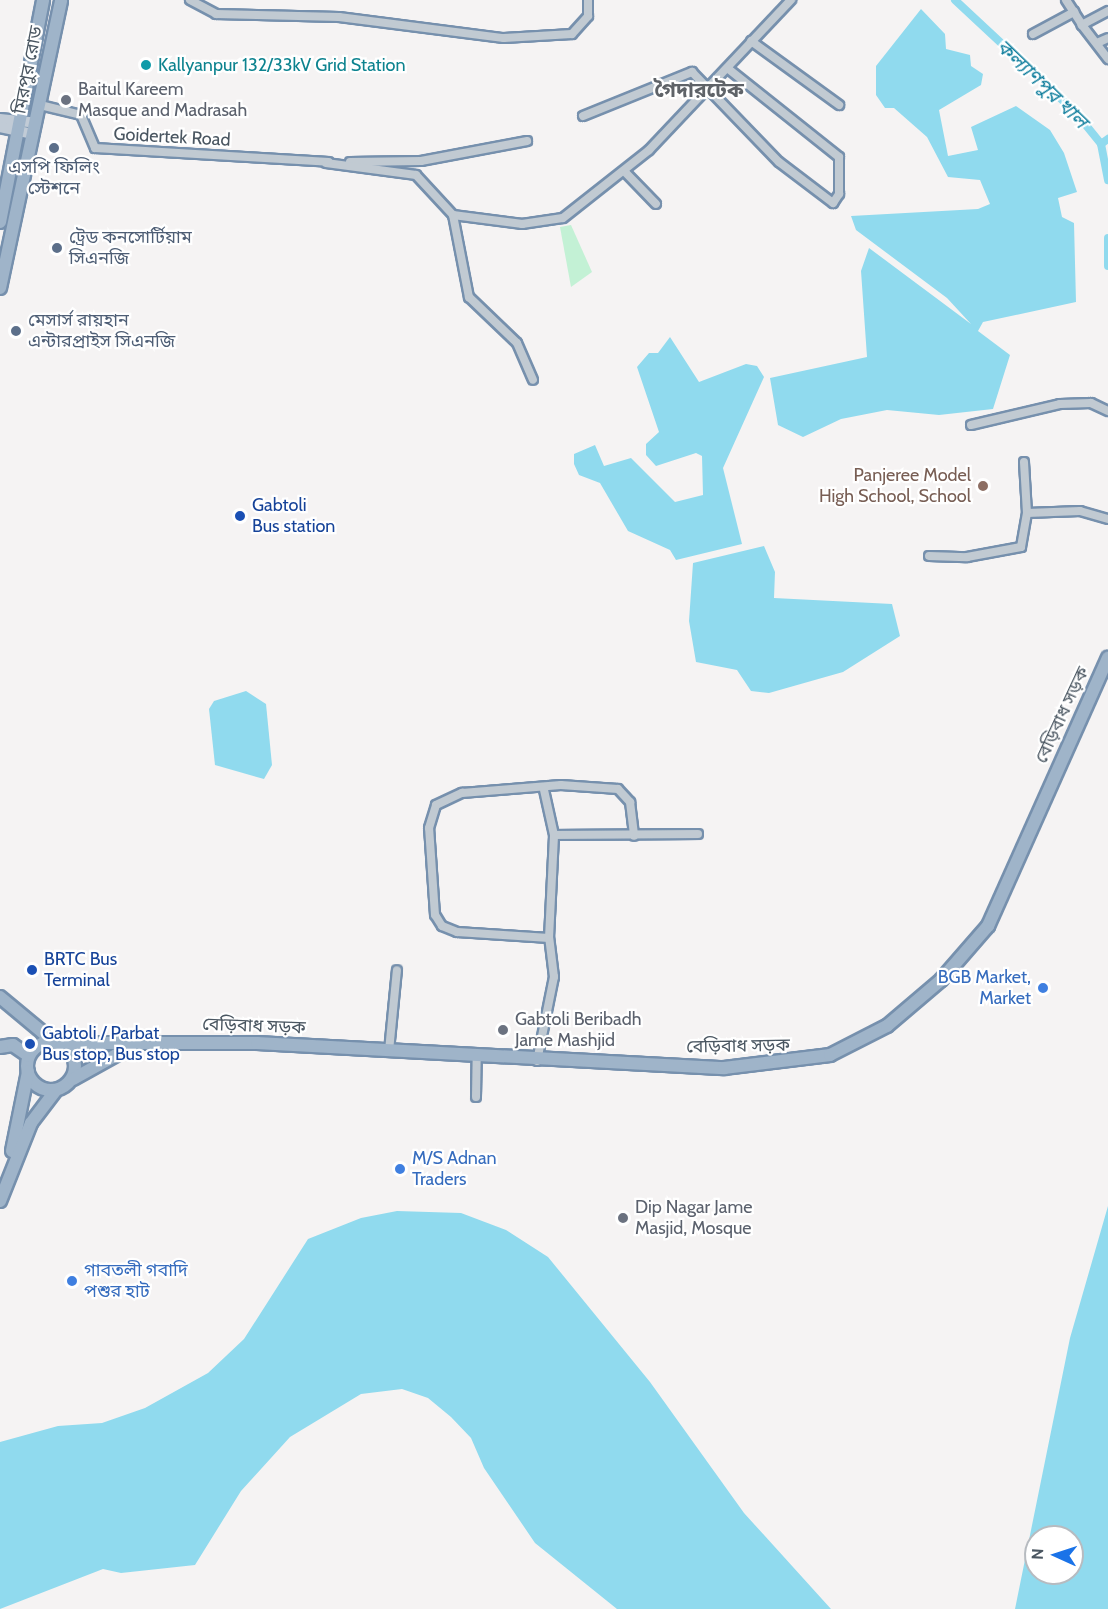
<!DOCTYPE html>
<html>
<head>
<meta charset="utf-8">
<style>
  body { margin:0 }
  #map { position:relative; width:1108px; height:1609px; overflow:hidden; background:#f5f3f3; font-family:Cabin,"Noto Sans Bengali",sans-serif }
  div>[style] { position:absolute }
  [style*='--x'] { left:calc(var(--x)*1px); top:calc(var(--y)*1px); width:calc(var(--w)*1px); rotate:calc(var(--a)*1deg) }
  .green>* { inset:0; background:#c3f1d5 }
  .water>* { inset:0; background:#90daee }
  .canal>* { height:8px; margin:-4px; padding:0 4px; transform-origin:4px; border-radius:4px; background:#90daee }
  .roads { filter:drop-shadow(2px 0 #7690ad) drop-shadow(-2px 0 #7690ad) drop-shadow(0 2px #7690ad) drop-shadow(0 -2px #7690ad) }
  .minor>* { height:8px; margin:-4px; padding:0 4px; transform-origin:4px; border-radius:4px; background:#c1cad2 }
  .secondary>* { height:10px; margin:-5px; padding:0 5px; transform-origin:5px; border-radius:5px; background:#c1cbd6 }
  .trunk>* { height:12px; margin:-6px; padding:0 6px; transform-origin:6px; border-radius:6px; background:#9fb4c9 }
  .trunk>.ring { margin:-6px; padding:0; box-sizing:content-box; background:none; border:12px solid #9fb4c9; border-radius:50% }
  .dots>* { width:16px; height:16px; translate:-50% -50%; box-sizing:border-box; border:3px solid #fff; border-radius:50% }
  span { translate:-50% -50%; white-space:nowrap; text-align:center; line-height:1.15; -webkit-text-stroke:4.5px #fff; paint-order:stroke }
  .culture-label { font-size:18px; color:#0d838f }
  .left { translate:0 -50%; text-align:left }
  .street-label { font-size:18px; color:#4a5661 }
  .worship-label { font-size:18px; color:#5b616d }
  .service-label { font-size:18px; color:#4e5e75 }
  .education-label { font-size:18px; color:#785e54 }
  .right { translate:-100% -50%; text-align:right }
  .transit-label { font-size:18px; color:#164399 }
  .shop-label { font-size:18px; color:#366cbe }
  .water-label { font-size:20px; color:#0c7c9b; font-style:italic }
  .quarter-label { font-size:21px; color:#5f6368; font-weight:700 }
  .north { position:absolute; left:1024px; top:1525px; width:60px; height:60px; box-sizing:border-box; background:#fff; border:2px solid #b7bbc0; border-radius:50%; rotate:273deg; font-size:16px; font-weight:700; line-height:24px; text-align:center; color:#4a5661 }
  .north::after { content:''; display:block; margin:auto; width:21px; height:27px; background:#1a73e8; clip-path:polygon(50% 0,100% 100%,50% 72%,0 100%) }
</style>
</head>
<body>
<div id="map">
  <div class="green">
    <i style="clip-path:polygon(571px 225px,592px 272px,571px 287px,560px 227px)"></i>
  </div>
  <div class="water">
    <i style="clip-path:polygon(921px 9px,945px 34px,946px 49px,970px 55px,971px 66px,983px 74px,981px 85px,939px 110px,948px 156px,978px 150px,971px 127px,1016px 106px,1050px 130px,1064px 153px,1077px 192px,1058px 198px,1062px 217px,1074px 223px,1076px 302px,983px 322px,978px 331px,1010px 355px,993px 409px,939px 415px,887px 410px,841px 419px,803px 437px,778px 425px,770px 378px,867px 357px,861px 271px,869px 248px,971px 324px,947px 298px,856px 230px,851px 216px,978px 209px,990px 204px,980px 180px,948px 177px,927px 137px,894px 108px,885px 108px,876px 95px,876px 66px)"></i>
    <i style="clip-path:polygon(670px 337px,699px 382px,746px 364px,757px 366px,764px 377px,723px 468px,742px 544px,676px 560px,670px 550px,628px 531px,600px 483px,579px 475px,574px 464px,574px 454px,595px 445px,604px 466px,631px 458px,675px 502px,703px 495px,702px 456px,696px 453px,656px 466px,646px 455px,646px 444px,659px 432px,637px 367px,649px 353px,658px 353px)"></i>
    <i style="clip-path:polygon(764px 546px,775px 572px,774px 598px,892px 604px,900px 636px,843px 672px,769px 693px,751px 691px,737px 670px,696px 662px,689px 621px,693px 563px)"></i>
    <i style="clip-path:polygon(246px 691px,266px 704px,272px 765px,264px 779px,215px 765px,209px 709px,214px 701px)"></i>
    <i style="clip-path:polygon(evenodd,1108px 1206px,1108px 1609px,1015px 1609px,1070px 1338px,1108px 1206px,1036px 1537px,1072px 1537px,1072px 1573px,1036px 1573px,1036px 1537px)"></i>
    <i style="clip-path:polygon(397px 1211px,461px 1213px,506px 1230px,548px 1257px,650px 1382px,744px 1513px,831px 1609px,617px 1609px,535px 1543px,484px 1468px,471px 1438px,451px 1417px,428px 1398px,402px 1389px,361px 1394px,290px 1437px,241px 1491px,195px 1565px,121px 1573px,103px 1569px,0 1609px,0 1442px,58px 1426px,102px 1423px,145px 1408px,208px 1373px,244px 1339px,308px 1239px,361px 1218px)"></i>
  </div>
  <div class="canal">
    <i style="--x:955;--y:0;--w:166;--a:43"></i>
    <i style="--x:1076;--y:113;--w:40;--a:51"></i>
    <i style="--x:1101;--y:144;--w:37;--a:79"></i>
    <i style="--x:1101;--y:144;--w:9;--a:-36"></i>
    <i style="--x:1108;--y:238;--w:28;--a:90"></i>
  </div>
  <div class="roads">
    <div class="minor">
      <i style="--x:190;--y:0;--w:30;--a:28"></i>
      <i style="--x:216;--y:14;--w:123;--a:1.4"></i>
      <i style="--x:339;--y:17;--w:166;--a:7.3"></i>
      <i style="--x:504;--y:38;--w:68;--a:-3.4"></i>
      <i style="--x:572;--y:34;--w:24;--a:-48"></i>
      <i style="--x:588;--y:16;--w:16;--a:-90"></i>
      <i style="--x:1066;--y:0;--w:30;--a:57"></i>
      <i style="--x:1108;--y:11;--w:30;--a:152"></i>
      <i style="--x:1082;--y:25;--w:43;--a:52.6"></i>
      <i style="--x:1033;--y:34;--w:47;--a:-28.2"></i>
      <i style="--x:751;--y:41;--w:109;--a:36"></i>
      <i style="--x:1097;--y:43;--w:12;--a:-24"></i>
      <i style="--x:40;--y:105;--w:42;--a:13.7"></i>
      <i style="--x:81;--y:115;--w:36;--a:67"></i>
      <i style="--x:95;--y:148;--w:234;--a:3.4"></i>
      <i style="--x:583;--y:116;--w:118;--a:-22"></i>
      <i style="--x:692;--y:72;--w:125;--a:46"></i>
      <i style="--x:779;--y:162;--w:68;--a:37.2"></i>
      <i style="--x:833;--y:203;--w:11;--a:-56"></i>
      <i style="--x:839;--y:194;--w:37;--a:-90"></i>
      <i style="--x:839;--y:157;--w:143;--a:-141.5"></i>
      <i style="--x:350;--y:162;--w:71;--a:-0.8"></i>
      <i style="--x:421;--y:161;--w:108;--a:-10.7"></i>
      <i style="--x:326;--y:163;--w:91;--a:7.6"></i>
      <i style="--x:416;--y:175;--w:54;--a:47.2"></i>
      <i style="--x:453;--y:215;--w:70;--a:7.4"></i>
      <i style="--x:522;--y:224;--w:41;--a:-8.3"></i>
      <i style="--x:563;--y:218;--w:110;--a:-38.3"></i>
      <i style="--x:649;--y:150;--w:207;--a:-46.6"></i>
      <i style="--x:626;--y:173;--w:43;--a:45.9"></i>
      <i style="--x:453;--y:215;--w:84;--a:79"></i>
      <i style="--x:469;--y:297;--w:66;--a:43.8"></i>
      <i style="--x:517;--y:343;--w:40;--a:66.6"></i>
      <i style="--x:971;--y:425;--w:91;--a:-13.3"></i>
      <i style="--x:1060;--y:404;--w:31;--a:-2"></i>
      <i style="--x:1091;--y:403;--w:19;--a:25"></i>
      <i style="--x:1027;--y:513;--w:53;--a:-2.2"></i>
      <i style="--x:1080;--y:511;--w:29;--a:16"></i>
      <i style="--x:929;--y:556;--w:38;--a:2"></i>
      <i style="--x:967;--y:557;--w:55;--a:-10.5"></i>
      <i style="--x:1021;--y:547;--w:35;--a:-80"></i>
      <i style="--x:1027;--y:513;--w:51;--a:-93.4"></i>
      <i style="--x:554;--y:835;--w:144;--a:-0.4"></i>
      <i style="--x:549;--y:938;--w:92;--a:-176.3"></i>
      <i style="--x:457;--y:932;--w:16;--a:-158"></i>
      <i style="--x:442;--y:926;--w:13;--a:-122"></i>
      <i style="--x:435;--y:915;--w:87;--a:-93.9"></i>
      <i style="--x:429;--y:828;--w:24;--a:-73"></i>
      <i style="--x:436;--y:805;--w:29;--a:-25"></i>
      <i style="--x:462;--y:793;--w:99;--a:-4.6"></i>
      <i style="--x:561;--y:785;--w:57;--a:4"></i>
      <i style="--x:618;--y:789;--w:18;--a:47"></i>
      <i style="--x:630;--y:802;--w:34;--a:83"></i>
      <i style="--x:389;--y:1051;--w:81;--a:-84.4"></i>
      <i style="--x:537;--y:1061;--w:86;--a:-78.6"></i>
      <i style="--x:554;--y:977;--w:39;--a:-97"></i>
      <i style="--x:549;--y:938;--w:103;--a:-87.2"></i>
      <i style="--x:554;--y:835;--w:46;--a:-102.5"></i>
      <i style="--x:476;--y:1097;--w:39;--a:-89"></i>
    </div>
    <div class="secondary">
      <i style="--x:0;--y:119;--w:36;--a:6"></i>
      <i style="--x:0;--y:127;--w:34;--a:12"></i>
    </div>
    <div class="trunk">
      <i style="--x:0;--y:222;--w:226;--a:-79"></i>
      <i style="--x:0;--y:288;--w:294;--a:-78"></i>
      <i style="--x:0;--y:997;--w:69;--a:39.7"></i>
      <i class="ring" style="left:27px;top:1042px;width:36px;height:36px"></i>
      <i style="--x:62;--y:1043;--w:195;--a:0"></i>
      <i style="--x:257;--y:1043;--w:468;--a:3.1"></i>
      <i style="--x:724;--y:1068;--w:107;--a:-7"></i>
      <i style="--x:830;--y:1055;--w:64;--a:-27"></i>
      <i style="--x:887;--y:1026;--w:71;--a:-40.4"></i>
      <i style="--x:941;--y:980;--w:72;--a:-49"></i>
      <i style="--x:988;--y:926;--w:294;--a:-65.9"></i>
      <i style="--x:0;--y:1047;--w:13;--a:-9"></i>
      <i style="--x:13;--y:1045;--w:19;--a:35"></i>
      <i style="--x:73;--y:1079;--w:72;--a:-29.1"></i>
      <i style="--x:12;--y:1151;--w:81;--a:-78.6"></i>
      <i style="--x:0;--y:1201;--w:84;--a:-68.3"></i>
      <i style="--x:31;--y:1123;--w:41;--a:-52.9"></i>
    </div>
  </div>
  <div class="dots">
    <i style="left:146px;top:65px;background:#0f9aa8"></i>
    <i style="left:66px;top:100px;background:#6b7280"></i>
    <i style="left:54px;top:148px;background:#5c6f8a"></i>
    <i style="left:57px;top:248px;background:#5c6f8a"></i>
    <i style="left:16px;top:331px;background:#5c6f8a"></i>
    <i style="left:983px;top:486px;background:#8d6e63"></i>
    <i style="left:240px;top:516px;background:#1a4fb4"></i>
    <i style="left:32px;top:970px;background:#1a4fb4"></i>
    <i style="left:1043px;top:988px;background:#3f7fe0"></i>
    <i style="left:503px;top:1030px;background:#6b7280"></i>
    <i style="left:30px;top:1044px;background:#1a4fb4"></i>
    <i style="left:400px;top:1169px;background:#3f7fe0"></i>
    <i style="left:623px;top:1218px;background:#6b7280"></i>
    <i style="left:72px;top:1281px;background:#3f7fe0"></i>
  </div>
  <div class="culture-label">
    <span class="left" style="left:158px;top:65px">Kallyanpur 132/33kV Grid Station</span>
  </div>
  <div class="street-label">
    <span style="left:28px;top:70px;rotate:-79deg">মিরপুর রোড</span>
    <span style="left:172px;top:137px;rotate:3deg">Goidertek Road</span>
    <span style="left:1062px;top:715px;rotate:-65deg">বেড়িবাধ সড়ক</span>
    <span style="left:254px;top:1026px;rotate:2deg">বেড়িবাধ সড়ক</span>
    <span style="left:738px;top:1046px;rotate:-1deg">বেড়িবাধ সড়ক</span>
  </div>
  <div class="worship-label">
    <span class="left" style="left:78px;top:100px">Baitul Kareem<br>Masque and Madrasah</span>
    <span class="left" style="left:515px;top:1030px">Gabtoli Beribadh<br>Jame Mashjid</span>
    <span class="left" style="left:635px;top:1218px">Dip Nagar Jame<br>Masjid, Mosque</span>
  </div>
  <div class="service-label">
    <span style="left:54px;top:178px">এসপি ফিলিং<br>স্টেশনে</span>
    <span class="left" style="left:69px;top:248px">ট্রেড কনসোর্টিয়াম<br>সিএনজি</span>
    <span class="left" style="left:28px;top:331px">মেসার্স রায়হান<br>এন্টারপ্রাইস সিএনজি</span>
  </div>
  <div class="education-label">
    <span class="right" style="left:971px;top:486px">Panjeree Model<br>High School, School</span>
  </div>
  <div class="transit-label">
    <span class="left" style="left:252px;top:516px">Gabtoli<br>Bus station</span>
    <span class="left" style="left:44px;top:970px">BRTC Bus<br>Terminal</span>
    <span class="left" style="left:42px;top:1044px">Gabtoli / Parbat<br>Bus stop, Bus stop</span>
  </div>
  <div class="shop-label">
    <span class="right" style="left:1031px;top:988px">BGB Market,<br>Market</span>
    <span class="left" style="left:412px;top:1169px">M/S Adnan<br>Traders</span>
    <span class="left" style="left:84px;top:1281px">গাবতলী গবাদি<br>পশুর হাট</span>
  </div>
  <div class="water-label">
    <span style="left:1042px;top:84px;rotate:44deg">কল্যাণপুর খাল</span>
  </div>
  <div class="quarter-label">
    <span style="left:699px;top:90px">গৈদারটেক</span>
  </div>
  <div class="north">N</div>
</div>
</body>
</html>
